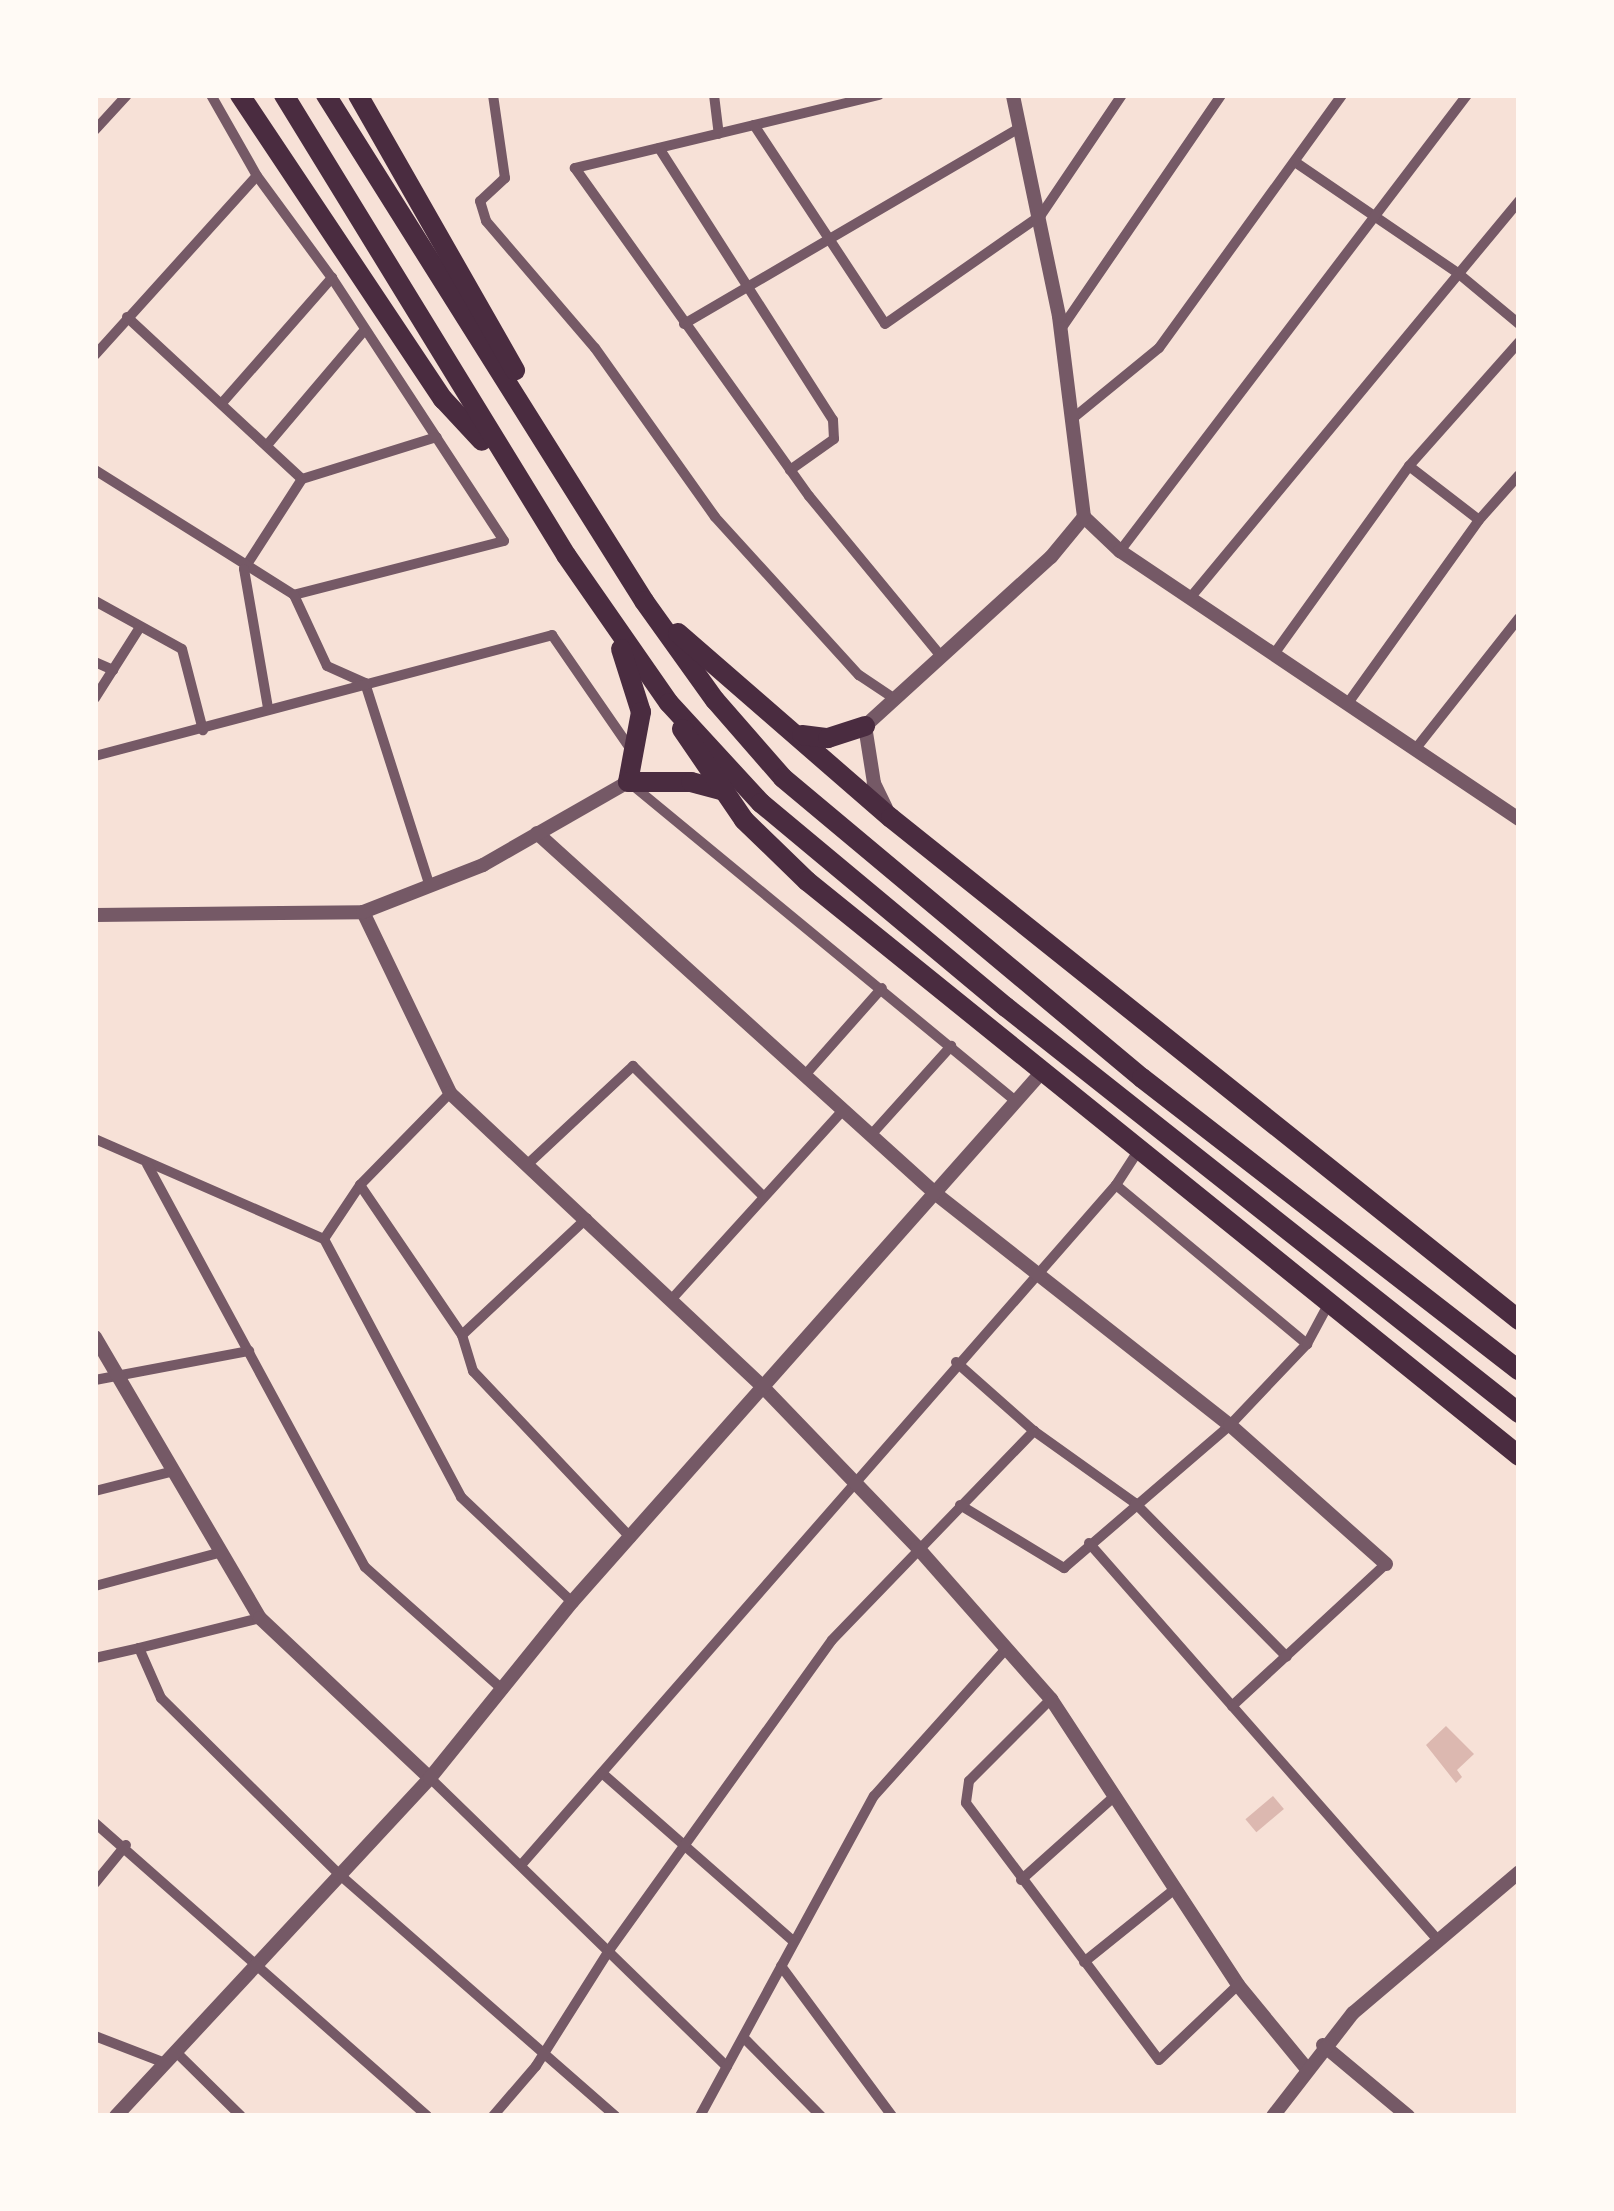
<!DOCTYPE html>
<html>
<head>
<meta charset="utf-8">
<style>
  body { margin:0 }
  #map { position:relative; width:1614px; height:2211px; overflow:hidden; background:#f7e1d7; font-family:Montserrat,sans-serif }
  div>[style] { position:absolute }
  [style*='--x'] { left:calc(var(--x)*1px); top:calc(var(--y)*1px); width:calc(var(--w)*1px); rotate:calc(var(--a)*1deg) }
  .water>* { inset:0; background:#dcb8b0; transform-origin:0 0 }
  .minor>* { height:10px; margin:-5px; padding:0 5px; transform-origin:5px; border-radius:5px; background:#755966 }
  .tertiary>* { height:14px; margin:-7px; padding:0 7px; transform-origin:7px; border-radius:7px; background:#755966 }
  .trunk>* { height:20px; margin:-10px; padding:0 10px; transform-origin:10px; border-radius:10px; background:#4a2c40 }
  span { translate:-50% -50%; white-space:nowrap; text-align:center; line-height:1.15; -webkit-text-stroke:10px #fffaf5; paint-order:stroke }
  .frame { position:absolute; inset:0; border:98px solid #fffaf5; pointer-events:none }
</style>
</head>
<body>
<div id="map">
  <div class="water">
    <i style="clip-path:polygon(1446px 1726px,1474px 1754px,1457px 1770px,1462px 1777px,1456px 1783px,1426px 1745px)"></i>
    <i style="left:1273px;top:1796px;width:17px;height:36px;rotate:50deg"></i>
  </div>
  <div class="minor">
    <i style="--x:211;--y:95;--w:93;--a:60.4"></i>
    <i style="--x:257;--y:176;--w:127;--a:53.7"></i>
    <i style="--x:332;--y:278;--w:314;--a:56.8"></i>
    <i style="--x:504;--y:541;--w:217;--a:165.6"></i>
    <i style="--x:493;--y:95;--w:84;--a:81.8"></i>
    <i style="--x:505;--y:178;--w:34;--a:137"></i>
    <i style="--x:480;--y:201;--w:21;--a:73"></i>
    <i style="--x:486;--y:221;--w:167;--a:49.4"></i>
    <i style="--x:595;--y:348;--w:207;--a:54.6"></i>
    <i style="--x:715;--y:517;--w:214;--a:47.7"></i>
    <i style="--x:859;--y:675;--w:43;--a:33.7"></i>
    <i style="--x:714;--y:95;--w:39;--a:83"></i>
    <i style="--x:879;--y:95;--w:313;--a:166.5"></i>
    <i style="--x:575;--y:168;--w:403;--a:54.5"></i>
    <i style="--x:809;--y:496;--w:206;--a:50.5"></i>
    <i style="--x:754;--y:125;--w:238;--a:56.6"></i>
    <i style="--x:885;--y:324;--w:190;--a:-34.9"></i>
    <i style="--x:1041;--y:215;--w:145;--a:-56"></i>
    <i style="--x:95;--y:130;--w:47;--a:-47.6"></i>
    <i style="--x:659;--y:148;--w:323;--a:57.4"></i>
    <i style="--x:833;--y:420;--w:19;--a:87"></i>
    <i style="--x:834;--y:439;--w:54;--a:144.8"></i>
    <i style="--x:1298;--y:164;--w:195;--a:34.3"></i>
    <i style="--x:1459;--y:274;--w:78;--a:39.8"></i>
    <i style="--x:127;--y:317;--w:238;--a:42.8"></i>
    <i style="--x:302;--y:479;--w:107;--a:122.8"></i>
    <i style="--x:684;--y:324;--w:390;--a:-30.3"></i>
    <i style="--x:1061;--y:329;--w:283;--a:-55.6"></i>
    <i style="--x:95;--y:355;--w:241;--a:-47.9"></i>
    <i style="--x:222;--y:403;--w:167;--a:-48.7"></i>
    <i style="--x:1072;--y:419;--w:112;--a:-39.2"></i>
    <i style="--x:1159;--y:348;--w:312;--a:-54.1"></i>
    <i style="--x:268;--y:444;--w:148;--a:-49.7"></i>
    <i style="--x:1409;--y:466;--w:88;--a:37.6"></i>
    <i style="--x:95;--y:470;--w:235;--a:32.1"></i>
    <i style="--x:294;--y:595;--w:78;--a:65.1"></i>
    <i style="--x:327;--y:666;--w:42;--a:24.1"></i>
    <i style="--x:365;--y:683;--w:210;--a:72.3"></i>
    <i style="--x:302;--y:479;--w:141;--a:-17.3"></i>
    <i style="--x:1120;--y:551;--w:573;--a:-52.73"></i>
    <i style="--x:244;--y:569;--w:141;--a:80.2"></i>
    <i style="--x:1190;--y:598;--w:516;--a:-50.35"></i>
    <i style="--x:95;--y:601;--w:99;--a:28.9"></i>
    <i style="--x:182;--y:649;--w:84;--a:75.5"></i>
    <i style="--x:1274;--y:654;--w:231;--a:-54.3"></i>
    <i style="--x:1409;--y:466;--w:166;--a:-48.4"></i>
    <i style="--x:95;--y:662;--w:20;--a:24"></i>
    <i style="--x:95;--y:698;--w:84;--a:-57.6"></i>
    <i style="--x:1348;--y:703;--w:225;--a:-54.4"></i>
    <i style="--x:1479;--y:520;--w:60;--a:-48.4"></i>
    <i style="--x:1417;--y:747;--w:164;--a:-51.7"></i>
    <i style="--x:95;--y:756;--w:473;--a:-14.8"></i>
    <i style="--x:552;--y:635;--w:141;--a:55.4"></i>
    <i style="--x:631;--y:784;--w:499;--a:39.5"></i>
    <i style="--x:805;--y:1075;--w:116;--a:-48.5"></i>
    <i style="--x:871;--y:1135;--w:120;--a:-48"></i>
    <i style="--x:95;--y:1139;--w:250;--a:23.6"></i>
    <i style="--x:324;--y:1239;--w:65;--a:-56.3"></i>
    <i style="--x:360;--y:1185;--w:129;--a:-45.6"></i>
    <i style="--x:530;--y:1162;--w:141;--a:-43"></i>
    <i style="--x:633;--y:1066;--w:185;--a:45"></i>
    <i style="--x:147;--y:1164;--w:458;--a:61.6"></i>
    <i style="--x:365;--y:1567;--w:185;--a:41.7"></i>
    <i style="--x:360;--y:1185;--w:181;--a:55.8"></i>
    <i style="--x:462;--y:1335;--w:38;--a:73"></i>
    <i style="--x:473;--y:1371;--w:230;--a:46.6"></i>
    <i style="--x:1116;--y:1185;--w:249;--a:39.8"></i>
    <i style="--x:324;--y:1239;--w:292;--a:62"></i>
    <i style="--x:461;--y:1497;--w:153;--a:43.4"></i>
    <i style="--x:670;--y:1301;--w:258;--a:-47.8"></i>
    <i style="--x:462;--y:1335;--w:171;--a:-43.1"></i>
    <i style="--x:956;--y:1362;--w:104;--a:41.5"></i>
    <i style="--x:1034;--y:1431;--w:124;--a:35.5"></i>
    <i style="--x:1135;--y:1503;--w:216;--a:45.4"></i>
    <i style="--x:95;--y:1380;--w:157;--a:-10.7"></i>
    <i style="--x:95;--y:1491;--w:81;--a:-14.2"></i>
    <i style="--x:960;--y:1505;--w:122;--a:31.2"></i>
    <i style="--x:1064;--y:1568;--w:219;--a:-40.7"></i>
    <i style="--x:1230;--y:1425;--w:112;--a:-46.5"></i>
    <i style="--x:1307;--y:1344;--w:47;--a:-61.8"></i>
    <i style="--x:1089;--y:1543;--w:527;--a:48.69"></i>
    <i style="--x:95;--y:1586;--w:131;--a:-15"></i>
    <i style="--x:260;--y:1618;--w:125;--a:166.1"></i>
    <i style="--x:139;--y:1648;--w:55;--a:66.3"></i>
    <i style="--x:161;--y:1698;--w:252;--a:44.7"></i>
    <i style="--x:340;--y:1875;--w:366;--a:41.2"></i>
    <i style="--x:95;--y:1658;--w:45;--a:-12.8"></i>
    <i style="--x:1051;--y:1699;--w:116;--a:135"></i>
    <i style="--x:969;--y:1781;--w:22;--a:98"></i>
    <i style="--x:966;--y:1803;--w:321;--a:53.1"></i>
    <i style="--x:1159;--y:2060;--w:109;--a:-43.5"></i>
    <i style="--x:1232;--y:1706;--w:209;--a:-42.7"></i>
    <i style="--x:602;--y:1773;--w:254;--a:41.3"></i>
    <i style="--x:430;--y:1778;--w:414;--a:44.2"></i>
    <i style="--x:95;--y:1823;--w:443;--a:41.4"></i>
    <i style="--x:522;--y:1864;--w:902;--a:-48.82"></i>
    <i style="--x:1116;--y:1185;--w:40;--a:-57.1"></i>
    <i style="--x:1021;--y:1880;--w:127;--a:-41.8"></i>
    <i style="--x:95;--y:1883;--w:49;--a:-50.8"></i>
    <i style="--x:1084;--y:1962;--w:118;--a:-38.8"></i>
    <i style="--x:781;--y:1966;--w:187;--a:53.5"></i>
    <i style="--x:95;--y:2036;--w:75;--a:21.1"></i>
    <i style="--x:746;--y:2040;--w:107;--a:45.4"></i>
    <i style="--x:176;--y:2052;--w:91;--a:44.6"></i>
    <i style="--x:493;--y:2116;--w:66;--a:-49.3"></i>
    <i style="--x:536;--y:2066;--w:138;--a:-57.7"></i>
    <i style="--x:610;--y:1949;--w:380;--a:-54.3"></i>
    <i style="--x:832;--y:1640;--w:291;--a:-46"></i>
    <i style="--x:700;--y:2116;--w:364;--a:-61.5"></i>
    <i style="--x:874;--y:1796;--w:196;--a:-48.1"></i>
  </div>
  <div class="tertiary">
    <i style="--x:1084;--y:517;--w:50;--a:43.4"></i>
    <i style="--x:1120;--y:551;--w:481;--a:33.9"></i>
    <i style="--x:886;--y:808;--w:28;--a:-116"></i>
    <i style="--x:874;--y:783;--w:58;--a:-99"></i>
    <i style="--x:865;--y:726;--w:251;--a:-42.3"></i>
    <i style="--x:1051;--y:557;--w:52;--a:-50.5"></i>
    <i style="--x:1084;--y:517;--w:203;--a:-97.1"></i>
    <i style="--x:1059;--y:316;--w:226;--a:-101.8"></i>
    <i style="--x:537;--y:833;--w:538;--a:42.14"></i>
    <i style="--x:936;--y:1194;--w:374;--a:38.2"></i>
    <i style="--x:1230;--y:1425;--w:209;--a:41.7"></i>
    <i style="--x:363;--y:912;--w:201;--a:64.3"></i>
    <i style="--x:450;--y:1093;--w:429;--a:43.2"></i>
    <i style="--x:763;--y:1387;--w:222;--a:46.1"></i>
    <i style="--x:917;--y:1547;--w:203;--a:48.6"></i>
    <i style="--x:1051;--y:1699;--w:342;--a:56.8"></i>
    <i style="--x:1238;--y:1985;--w:109;--a:50.6"></i>
    <i style="--x:95;--y:915;--w:268;--a:-0.6"></i>
    <i style="--x:363;--y:912;--w:129;--a:-21.4"></i>
    <i style="--x:483;--y:865;--w:167;--a:-29.8"></i>
    <i style="--x:95;--y:1337;--w:326;--a:59.6"></i>
    <i style="--x:260;--y:1618;--w:233;--a:43.3"></i>
    <i style="--x:1323;--y:2045;--w:111;--a:39.9"></i>
    <i style="--x:116;--y:2116;--w:461;--a:-47.1"></i>
    <i style="--x:430;--y:1778;--w:226;--a:-51.1"></i>
    <i style="--x:572;--y:1602;--w:707;--a:-48.44"></i>
    <i style="--x:1273;--y:2116;--w:130;--a:-52.2"></i>
    <i style="--x:1353;--y:2013;--w:218;--a:-40.3"></i>
  </div>
  <div class="trunk">
    <i style="--x:240;--y:95;--w:366;--a:56.3"></i>
    <i style="--x:443;--y:399;--w:57;--a:47.1"></i>
    <i style="--x:284;--y:95;--w:540;--a:58.49"></i>
    <i style="--x:566;--y:555;--w:180;--a:55.2"></i>
    <i style="--x:669;--y:703;--w:136;--a:47.4"></i>
    <i style="--x:761;--y:803;--w:319;--a:39.8"></i>
    <i style="--x:1006;--y:1007;--w:654;--a:38.36"></i>
    <i style="--x:326;--y:95;--w:598;--a:57.85"></i>
    <i style="--x:644;--y:601;--w:122;--a:54.4"></i>
    <i style="--x:715;--y:700;--w:103;--a:48.9"></i>
    <i style="--x:783;--y:778;--w:468;--a:39.9"></i>
    <i style="--x:1142;--y:1078;--w:477;--a:37.8"></i>
    <i style="--x:358;--y:95;--w:317;--a:60.3"></i>
    <i style="--x:678;--y:633;--w:282;--a:41"></i>
    <i style="--x:891;--y:818;--w:804;--a:38.64"></i>
    <i style="--x:621;--y:649;--w:66;--a:72.4"></i>
    <i style="--x:641;--y:712;--w:71;--a:100.5"></i>
    <i style="--x:628;--y:782;--w:63;--a:0"></i>
    <i style="--x:691;--y:782;--w:35;--a:15"></i>
    <i style="--x:682;--y:729;--w:110;--a:55.7"></i>
    <i style="--x:744;--y:820;--w:88;--a:44.1"></i>
    <i style="--x:807;--y:881;--w:915;--a:38.92"></i>
    <i style="--x:802;--y:735;--w:26;--a:7"></i>
    <i style="--x:828;--y:738;--w:39;--a:-18"></i>
  </div>
  <div class="frame"></div>
</div>
</body>
</html>
